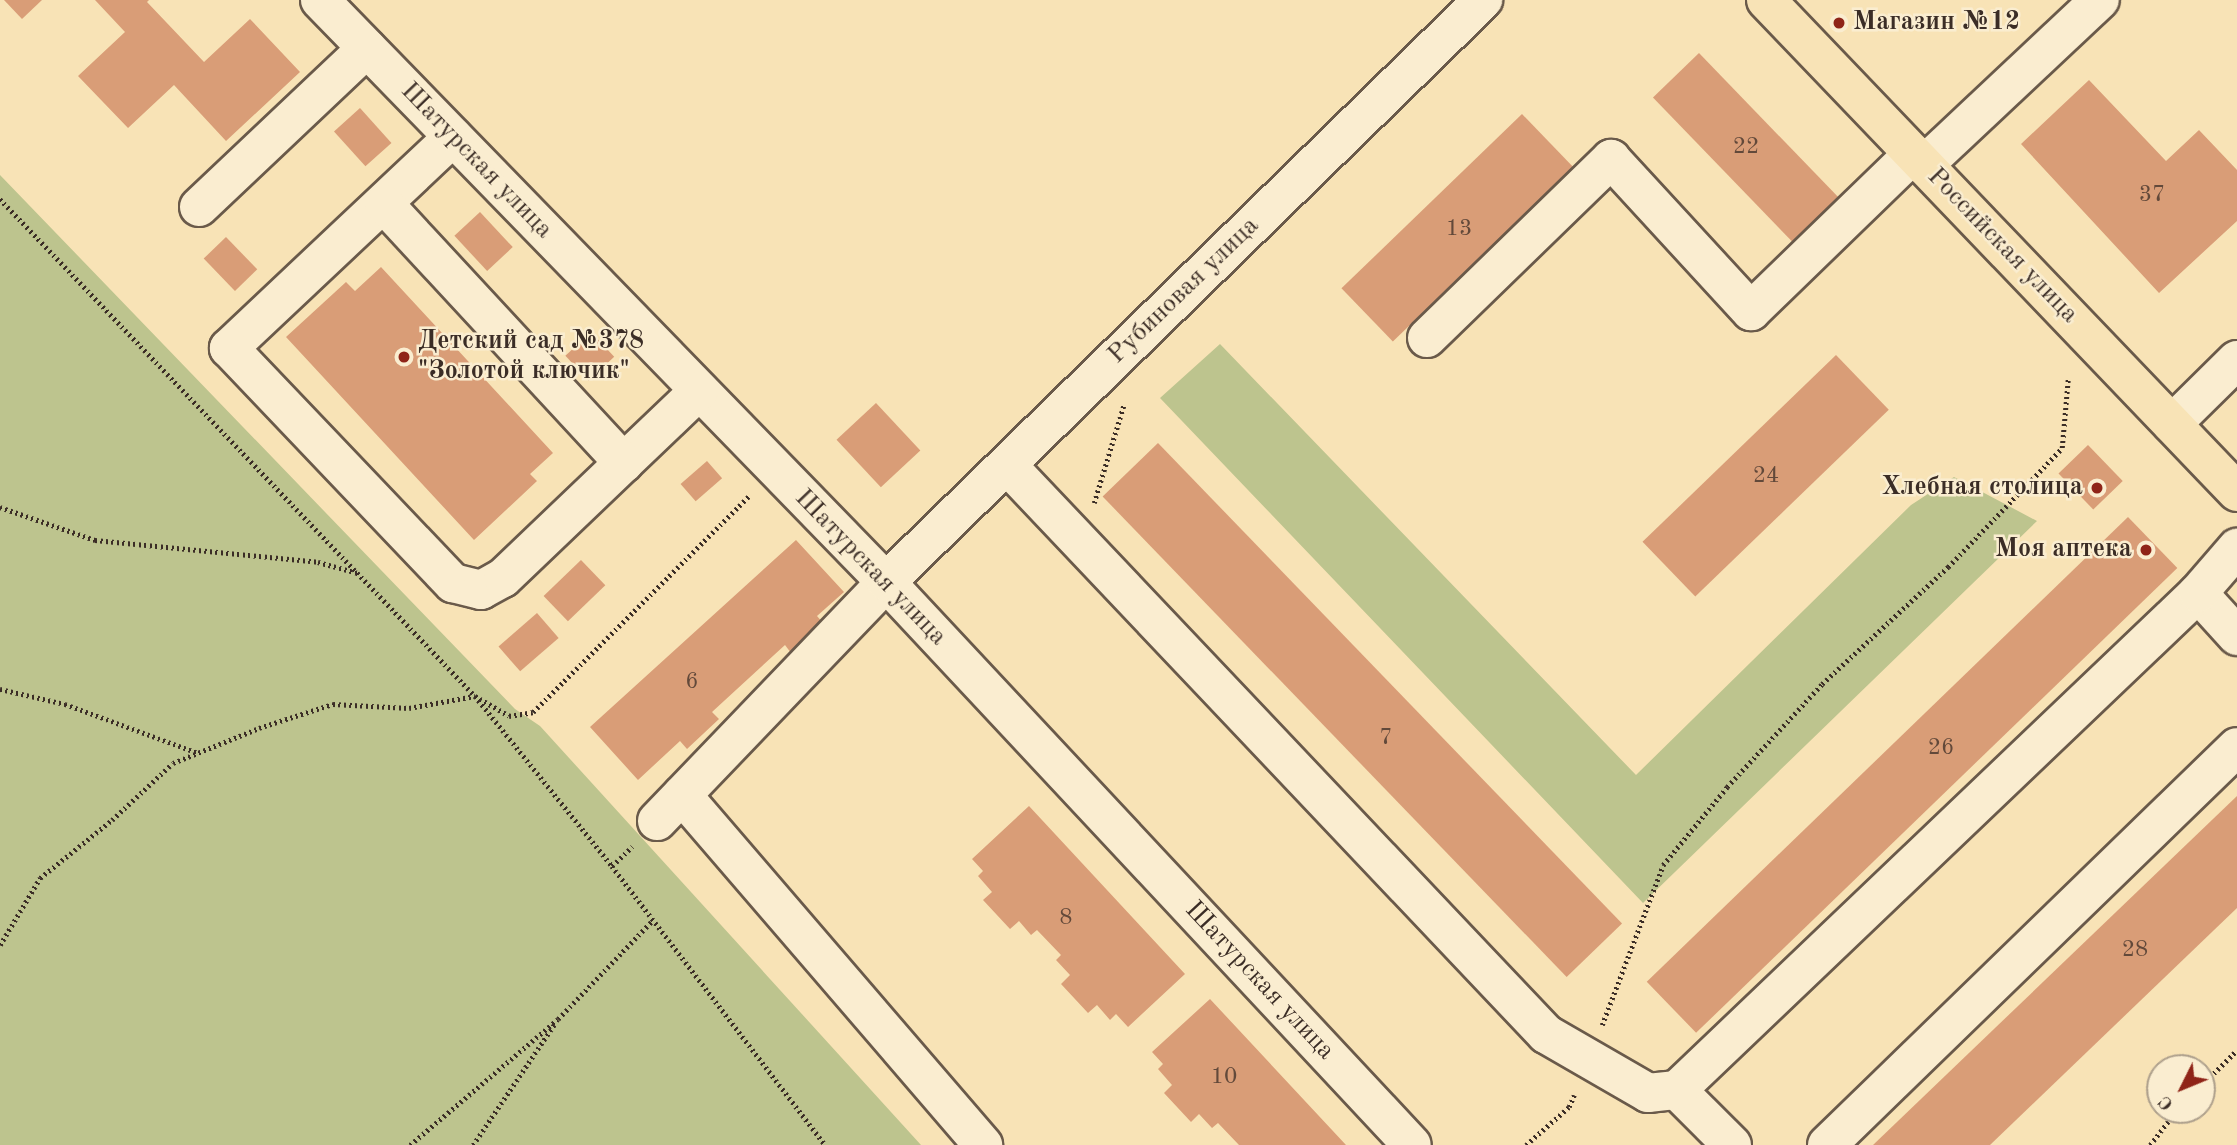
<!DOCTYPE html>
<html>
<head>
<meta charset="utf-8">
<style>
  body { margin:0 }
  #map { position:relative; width:2237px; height:1145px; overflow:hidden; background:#f8e3b6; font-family:"Old Standard TT",serif }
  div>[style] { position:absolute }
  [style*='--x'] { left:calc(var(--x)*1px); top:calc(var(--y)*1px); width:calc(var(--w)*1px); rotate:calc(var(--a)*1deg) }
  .green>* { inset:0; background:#bdc48e }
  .building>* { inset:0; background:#d99d77; transform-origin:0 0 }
  .path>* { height:4.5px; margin-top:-2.25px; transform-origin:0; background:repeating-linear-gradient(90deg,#3b2d26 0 2px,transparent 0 5.5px) }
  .roads { filter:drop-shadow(2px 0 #6a5a4a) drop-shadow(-2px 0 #6a5a4a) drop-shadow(0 2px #6a5a4a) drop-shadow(0 -2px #6a5a4a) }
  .minor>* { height:38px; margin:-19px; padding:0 19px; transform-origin:19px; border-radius:19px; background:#faedd0 }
  .major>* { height:38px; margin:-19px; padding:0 19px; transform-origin:19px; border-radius:19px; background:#f8e3b6 }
  .dots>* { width:19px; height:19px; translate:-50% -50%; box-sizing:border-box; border:4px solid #faedd0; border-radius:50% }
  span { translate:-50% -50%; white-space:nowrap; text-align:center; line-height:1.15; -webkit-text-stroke:5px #faedd0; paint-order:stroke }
  .number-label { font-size:23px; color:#62493a }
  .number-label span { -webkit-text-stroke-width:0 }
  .poi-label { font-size:26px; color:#3b2d26; font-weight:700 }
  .left { translate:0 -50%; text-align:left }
  .right { translate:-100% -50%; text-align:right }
  .street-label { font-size:26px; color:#3b2d26 }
  .north { position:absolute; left:2146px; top:1054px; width:70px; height:70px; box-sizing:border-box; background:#faedd0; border:2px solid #aea08c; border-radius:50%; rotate:227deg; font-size:19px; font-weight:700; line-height:28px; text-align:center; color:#3b2d26 }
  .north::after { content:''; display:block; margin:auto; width:24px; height:32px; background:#8f2418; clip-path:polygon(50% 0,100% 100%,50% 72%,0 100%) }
</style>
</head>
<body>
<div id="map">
  <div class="green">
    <i style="clip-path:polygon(0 175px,515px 709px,540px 726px,921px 1145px,0 1145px)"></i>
    <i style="clip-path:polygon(1220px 344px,1636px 775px,1911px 505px,1954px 477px,2037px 521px,1643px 903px,1160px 398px)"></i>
  </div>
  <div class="building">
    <i style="clip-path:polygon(4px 0,42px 0,22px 19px)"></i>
    <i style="clip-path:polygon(95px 0,149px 0,147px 2px,204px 62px,250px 19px,300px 72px,226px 141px,174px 85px,128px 128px,78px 76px,125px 32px)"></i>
    <i style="left:1699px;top:53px;width:201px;height:64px;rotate:46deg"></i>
    <i style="clip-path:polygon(2089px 80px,2166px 161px,2199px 130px,2237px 170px,2237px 221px,2159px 293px,2021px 144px)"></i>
    <i style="left:360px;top:108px;width:47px;height:35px;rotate:48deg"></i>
    <i style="left:1522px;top:114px;width:74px;height:251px;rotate:46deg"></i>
    <i style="left:480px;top:212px;width:48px;height:35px;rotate:47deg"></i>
    <i style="left:226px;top:237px;width:45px;height:31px;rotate:46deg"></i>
    <i style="clip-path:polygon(381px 267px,553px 453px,530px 474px,537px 481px,474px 540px,286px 337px,346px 282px,355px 291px)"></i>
    <i style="left:591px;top:332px;width:34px;height:35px;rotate:47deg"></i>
    <i style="left:1836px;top:355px;width:76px;height:269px;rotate:46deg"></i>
    <i style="left:876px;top:403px;width:65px;height:54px;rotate:47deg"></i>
    <i style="left:1158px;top:443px;width:668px;height:77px;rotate:46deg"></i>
    <i style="left:2088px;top:445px;width:50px;height:41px;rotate:46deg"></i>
    <i style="left:707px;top:461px;width:23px;height:35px;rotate:49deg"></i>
    <i style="left:2128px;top:517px;width:71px;height:669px;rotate:46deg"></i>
    <i style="clip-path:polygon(796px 540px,844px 592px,817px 616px,823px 623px,791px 653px,785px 645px,712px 712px,719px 719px,687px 749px,680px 741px,638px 780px,590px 727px)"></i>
    <i style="left:581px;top:560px;width:35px;height:52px;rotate:46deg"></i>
    <i style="left:537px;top:613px;width:33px;height:51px;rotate:49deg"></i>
    <i style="clip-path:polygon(2237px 796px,2237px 908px,1990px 1145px,1873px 1145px)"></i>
    <i style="clip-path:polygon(1029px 806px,1185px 974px,1128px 1027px,1116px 1014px,1110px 1020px,1097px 1005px,1088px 1013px,1061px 984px,1070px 975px,1056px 960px,1061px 955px,1037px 930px,1031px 935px,1019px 921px,1010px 929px,983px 900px,992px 892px,978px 876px,983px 871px,972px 859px)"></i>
    <i style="clip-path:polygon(1210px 999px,1346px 1145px,1239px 1145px,1218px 1123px,1212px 1128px,1199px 1114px,1191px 1122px,1164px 1093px,1172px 1085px,1158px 1069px,1163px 1064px,1152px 1052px)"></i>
  </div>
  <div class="path">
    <i style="--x:0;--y:199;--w:687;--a:46.3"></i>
    <i style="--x:475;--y:696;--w:218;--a:51.1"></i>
    <i style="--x:612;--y:866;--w:351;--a:52.6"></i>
    <i style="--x:1094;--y:503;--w:103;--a:-73.1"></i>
    <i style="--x:0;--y:507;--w:101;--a:19.2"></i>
    <i style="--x:95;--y:540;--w:224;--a:5.6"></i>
    <i style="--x:318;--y:562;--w:41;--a:15.4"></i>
    <i style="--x:0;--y:689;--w:67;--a:13"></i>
    <i style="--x:65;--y:704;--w:142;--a:20.2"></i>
    <i style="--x:612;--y:866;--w:28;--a:-44"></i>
    <i style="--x:0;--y:945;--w:78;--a:-59.2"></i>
    <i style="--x:40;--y:878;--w:92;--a:-38.9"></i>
    <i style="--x:112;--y:820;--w:83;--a:-43.1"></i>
    <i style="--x:173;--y:763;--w:93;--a:-22.1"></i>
    <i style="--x:259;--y:728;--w:78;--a:-18"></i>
    <i style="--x:333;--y:704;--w:76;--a:3"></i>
    <i style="--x:409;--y:708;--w:67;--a:-10.3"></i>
    <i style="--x:475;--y:696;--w:39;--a:30"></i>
    <i style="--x:509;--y:716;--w:24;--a:-9"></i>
    <i style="--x:533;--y:712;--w:307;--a:-45"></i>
    <i style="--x:1602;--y:1025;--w:171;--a:-69.1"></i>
    <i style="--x:1663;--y:865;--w:101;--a:-50.6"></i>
    <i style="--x:1727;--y:787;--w:140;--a:-47.3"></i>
    <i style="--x:1822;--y:684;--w:172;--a:-42.9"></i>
    <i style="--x:1948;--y:567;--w:165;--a:-46.2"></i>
    <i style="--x:2062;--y:448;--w:69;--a:-85"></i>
    <i style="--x:2202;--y:1085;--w:49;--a:-45"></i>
    <i style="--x:410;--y:1145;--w:194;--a:-40.4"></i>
    <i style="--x:558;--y:1019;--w:136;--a:-46.2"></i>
    <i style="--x:473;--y:1145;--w:145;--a:-56"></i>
    <i style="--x:1526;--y:1145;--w:57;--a:-41.5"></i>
    <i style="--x:1569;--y:1107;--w:13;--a:-67"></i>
    <i style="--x:2150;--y:1145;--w:44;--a:-52.4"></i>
  </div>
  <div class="roads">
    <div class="minor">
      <i style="--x:320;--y:0;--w:812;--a:45.8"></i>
      <i style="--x:886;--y:582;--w:770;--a:46.95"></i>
      <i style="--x:453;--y:137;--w:308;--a:136.7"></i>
      <i style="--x:229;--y:348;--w:325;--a:46.4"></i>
      <i style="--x:453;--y:583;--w:29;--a:14"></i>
      <i style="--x:481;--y:590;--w:25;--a:-29"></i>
      <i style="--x:503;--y:578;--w:271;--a:-43.7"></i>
      <i style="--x:1924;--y:165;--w:241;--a:-43.2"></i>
      <i style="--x:384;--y:204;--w:353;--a:47.2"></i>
      <i style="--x:199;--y:207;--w:231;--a:-43.4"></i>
      <i style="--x:1427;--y:338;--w:257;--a:-44.2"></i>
      <i style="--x:1611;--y:159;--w:207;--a:47.4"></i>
      <i style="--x:1751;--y:311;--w:226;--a:-44.1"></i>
      <i style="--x:2172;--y:424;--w:91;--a:-44.6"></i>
      <i style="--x:1007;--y:465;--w:784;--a:46.55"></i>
      <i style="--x:1546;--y:1034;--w:118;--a:30"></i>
      <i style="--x:1648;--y:1093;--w:29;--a:-6"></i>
      <i style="--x:2198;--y:593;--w:58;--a:47.8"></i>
      <i style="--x:682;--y:795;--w:462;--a:49.3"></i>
      <i style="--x:657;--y:821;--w:331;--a:-46.2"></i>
      <i style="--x:886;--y:582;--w:834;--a:-44.27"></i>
      <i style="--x:1732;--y:1145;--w:78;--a:-135"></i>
      <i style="--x:1677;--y:1090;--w:720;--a:-43.65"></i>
      <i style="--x:2198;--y:593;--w:60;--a:-49.1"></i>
      <i style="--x:1827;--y:1145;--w:571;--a:-44.15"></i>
    </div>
    <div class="major">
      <i style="--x:1766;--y:0;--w:681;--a:46.25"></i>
    </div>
  </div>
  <div class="dots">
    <i style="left:1839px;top:23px;background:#8f2418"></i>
    <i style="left:404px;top:357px;background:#8f2418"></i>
    <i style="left:2097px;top:488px;background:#8f2418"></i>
    <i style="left:2146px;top:550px;background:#8f2418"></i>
  </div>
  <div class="number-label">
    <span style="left:1746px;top:147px">22</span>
    <span style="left:2152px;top:195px">37</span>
    <span style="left:1459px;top:229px">13</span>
    <span style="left:1766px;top:476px">24</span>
    <span style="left:692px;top:682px">6</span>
    <span style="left:1386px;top:738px">7</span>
    <span style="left:1941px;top:748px">26</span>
    <span style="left:1066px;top:918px">8</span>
    <span style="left:2135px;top:950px">28</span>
    <span style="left:1224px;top:1077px">10</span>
  </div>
  <div class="poi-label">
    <span class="left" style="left:1853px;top:23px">Магазин №12</span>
    <span class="left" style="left:418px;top:357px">Детский сад №378<br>"Золотой ключик"</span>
    <span class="right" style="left:2083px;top:488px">Хлебная столица</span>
    <span class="right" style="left:2132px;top:550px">Моя аптека</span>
  </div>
  <div class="street-label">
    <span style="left:476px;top:161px;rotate:46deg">Шатурская улица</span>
    <span style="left:2002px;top:246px;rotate:46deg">Российская улица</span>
    <span style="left:1184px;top:291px;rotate:-44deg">Рубиновая улица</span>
    <span style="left:870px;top:568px;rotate:46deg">Шатурская улица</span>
    <span style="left:1259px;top:981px;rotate:47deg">Шатурская улица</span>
  </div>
  <div class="north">С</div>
</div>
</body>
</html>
